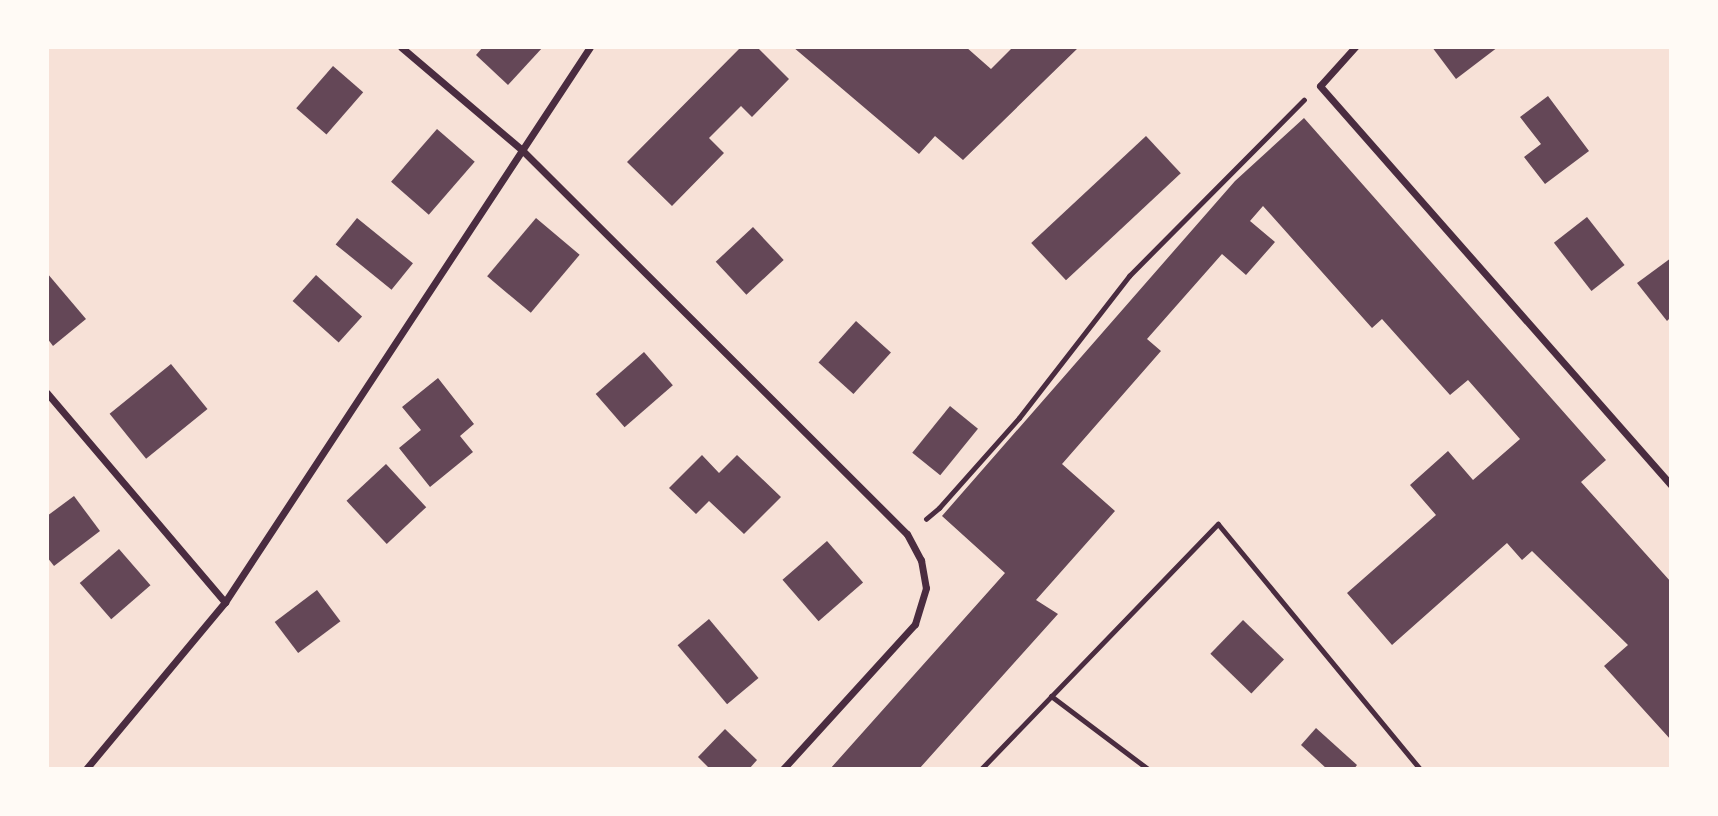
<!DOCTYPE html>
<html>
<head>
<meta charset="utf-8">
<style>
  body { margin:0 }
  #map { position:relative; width:1718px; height:816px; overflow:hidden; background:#f7e1d7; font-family:Roboto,sans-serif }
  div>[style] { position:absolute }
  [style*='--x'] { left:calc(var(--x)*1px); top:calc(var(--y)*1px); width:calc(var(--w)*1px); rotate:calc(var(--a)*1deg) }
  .building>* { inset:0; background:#644757; transform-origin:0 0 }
  .path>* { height:4.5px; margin:-2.25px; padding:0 2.25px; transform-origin:2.25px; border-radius:2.25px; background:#4a2c40 }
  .service>* { height:5px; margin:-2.5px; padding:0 2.5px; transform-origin:2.5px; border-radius:2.5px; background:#4a2c40 }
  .minor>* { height:7px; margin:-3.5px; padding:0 3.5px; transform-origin:3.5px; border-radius:3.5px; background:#4a2c40 }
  span { translate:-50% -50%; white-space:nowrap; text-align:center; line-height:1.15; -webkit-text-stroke:6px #fffaf5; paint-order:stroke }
  .frame { position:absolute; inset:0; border:49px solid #fffaf5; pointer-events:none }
</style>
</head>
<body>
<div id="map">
  <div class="building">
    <i style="clip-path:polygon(483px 47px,543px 47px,508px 85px,476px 55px)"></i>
    <i style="clip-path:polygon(741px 47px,757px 47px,789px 79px,752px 117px,741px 106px,709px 138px,724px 153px,672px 206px,627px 162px)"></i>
    <i style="clip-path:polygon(793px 47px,966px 47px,991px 69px,1013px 47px,1079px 47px,963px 160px,935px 136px,919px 154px)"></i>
    <i style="clip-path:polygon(1432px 47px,1498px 47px,1456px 79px)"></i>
    <i style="left:333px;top:66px;width:40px;height:56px;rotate:41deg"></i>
    <i style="clip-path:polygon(1548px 96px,1589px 151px,1545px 184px,1524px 157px,1541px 144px,1520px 117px)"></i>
    <i style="clip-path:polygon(1304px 118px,1606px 460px,1581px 482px,1671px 582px,1671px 740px,1604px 666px,1628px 645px,1532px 551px,1522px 560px,1507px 543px,1392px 645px,1347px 593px,1436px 515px,1410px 485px,1448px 451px,1473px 480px,1520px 439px,1468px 380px,1450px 395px,1382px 319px,1372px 328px,1263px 206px,1250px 221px,1275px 242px,1246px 275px,1222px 254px,1147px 339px,1161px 351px,1062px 464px,1115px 511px,1036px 600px,1058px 614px,919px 769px,830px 769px,1005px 573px,942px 516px,1235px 181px)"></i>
    <i style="left:437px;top:129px;width:50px;height:70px;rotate:41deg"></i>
    <i style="left:1146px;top:136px;width:51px;height:157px;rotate:47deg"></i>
    <i style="left:1587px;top:217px;width:61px;height:42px;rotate:52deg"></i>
    <i style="left:357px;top:218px;width:72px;height:34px;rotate:39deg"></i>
    <i style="left:536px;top:218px;width:57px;height:76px;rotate:40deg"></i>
    <i style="left:753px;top:227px;width:45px;height:51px;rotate:47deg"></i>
    <i style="clip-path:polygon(1671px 258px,1671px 317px,1667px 321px,1637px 283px)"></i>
    <i style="clip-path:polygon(47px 273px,86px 319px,53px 346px,47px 338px)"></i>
    <i style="left:316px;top:275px;width:62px;height:35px;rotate:42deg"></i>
    <i style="left:856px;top:321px;width:47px;height:56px;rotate:42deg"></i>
    <i style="left:644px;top:352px;width:44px;height:64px;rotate:49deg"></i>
    <i style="left:171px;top:364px;width:58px;height:79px;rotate:51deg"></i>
    <i style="clip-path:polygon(438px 378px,474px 424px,460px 436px,473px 452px,430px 487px,399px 448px,421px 430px,402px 407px)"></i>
    <i style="left:950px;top:406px;width:36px;height:60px;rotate:39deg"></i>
    <i style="clip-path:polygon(702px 455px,719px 473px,737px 455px,781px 497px,744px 534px,709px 501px,696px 514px,669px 488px)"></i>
    <i style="left:386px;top:464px;width:59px;height:54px;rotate:47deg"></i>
    <i style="clip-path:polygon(74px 496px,100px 531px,54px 566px,47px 557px,47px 516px)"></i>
    <i style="left:827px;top:541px;width:55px;height:59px;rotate:49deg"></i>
    <i style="left:119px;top:549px;width:48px;height:52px;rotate:49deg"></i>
    <i style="left:317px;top:590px;width:39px;height:53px;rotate:53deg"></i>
    <i style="left:709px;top:619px;width:77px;height:41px;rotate:50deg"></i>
    <i style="left:1243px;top:620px;width:57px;height:47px;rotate:44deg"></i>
    <i style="clip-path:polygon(1316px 728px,1357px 765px,1354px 769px,1327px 769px,1301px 745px)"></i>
    <i style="clip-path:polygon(725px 729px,757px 760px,749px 769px,710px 769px,698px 757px)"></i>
  </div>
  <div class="path">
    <i style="--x:926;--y:519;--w:17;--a:-40"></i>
    <i style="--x:939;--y:508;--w:120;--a:-48.4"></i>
    <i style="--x:1019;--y:418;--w:180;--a:-52.2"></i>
    <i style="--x:1129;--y:276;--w:248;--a:-45.2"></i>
  </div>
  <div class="service">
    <i style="--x:1051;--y:696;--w:121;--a:37"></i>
    <i style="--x:981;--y:769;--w:341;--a:-46"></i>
    <i style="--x:1218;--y:524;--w:318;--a:50.5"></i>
  </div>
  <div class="minor">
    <i style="--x:401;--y:47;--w:157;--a:40.4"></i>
    <i style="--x:521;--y:149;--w:545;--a:44.93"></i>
    <i style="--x:907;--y:534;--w:30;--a:62"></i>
    <i style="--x:921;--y:560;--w:28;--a:80"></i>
    <i style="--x:926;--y:588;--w:38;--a:107"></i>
    <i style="--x:915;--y:624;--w:196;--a:132.3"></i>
    <i style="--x:1355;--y:47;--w:52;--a:131.9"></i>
    <i style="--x:1320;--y:86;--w:531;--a:48.66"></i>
    <i style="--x:47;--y:393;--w:275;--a:49.6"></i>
    <i style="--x:86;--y:769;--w:217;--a:-50.2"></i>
    <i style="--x:225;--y:602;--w:664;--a:-56.67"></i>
  </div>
  <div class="frame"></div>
</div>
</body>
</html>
